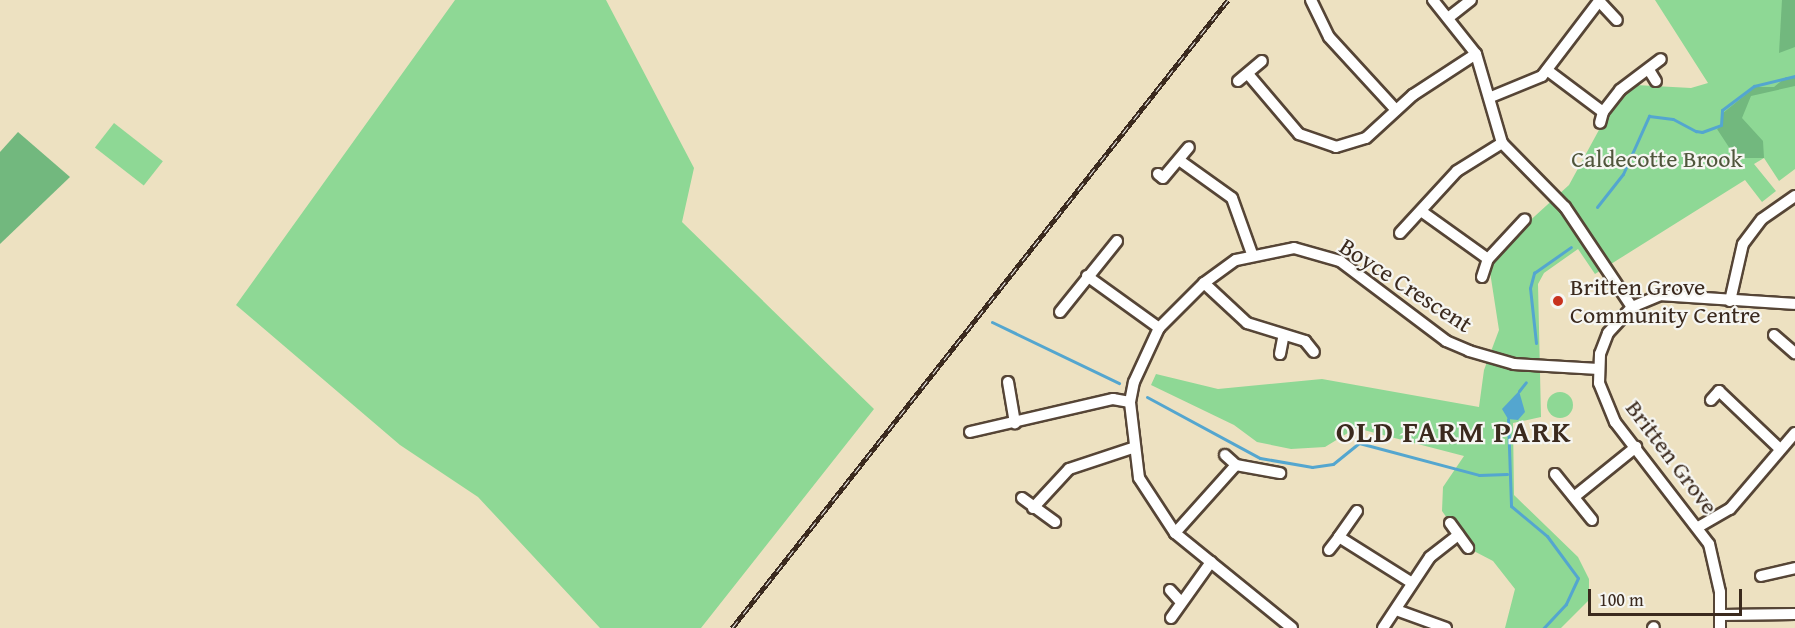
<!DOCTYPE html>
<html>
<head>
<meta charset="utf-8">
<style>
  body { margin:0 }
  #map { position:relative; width:1795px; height:628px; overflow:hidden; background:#ede1c1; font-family:"Gentium Book Plus",serif }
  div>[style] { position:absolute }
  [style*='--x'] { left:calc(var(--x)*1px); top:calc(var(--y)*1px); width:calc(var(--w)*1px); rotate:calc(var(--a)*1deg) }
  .green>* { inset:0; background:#8ed895; transform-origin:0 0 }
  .round { border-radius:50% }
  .forest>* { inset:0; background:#72b87e }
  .water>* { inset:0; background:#54a6cf }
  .stream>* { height:3px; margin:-1.5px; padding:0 1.5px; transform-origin:1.5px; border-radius:1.5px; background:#54a6cf }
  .roads { filter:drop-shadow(2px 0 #564536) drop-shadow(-2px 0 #564536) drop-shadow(0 2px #564536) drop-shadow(0 -2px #564536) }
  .minor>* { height:10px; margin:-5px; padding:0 5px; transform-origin:5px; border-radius:5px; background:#fff }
  .rail>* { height:5px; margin-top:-2.5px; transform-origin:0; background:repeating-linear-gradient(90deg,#f6f6f2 0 9px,#3b2a1e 0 18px); box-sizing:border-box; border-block:2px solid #3b2a1e }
  .dots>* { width:16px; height:16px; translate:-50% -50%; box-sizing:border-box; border:3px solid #f6f6f2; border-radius:50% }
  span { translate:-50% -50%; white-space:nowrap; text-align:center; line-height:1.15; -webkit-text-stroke:4.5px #f6f6f2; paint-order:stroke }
  .park-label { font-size:24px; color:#50563c }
  .street-label { font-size:24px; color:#3b2a1e }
  .poi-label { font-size:24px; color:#3b2a1e }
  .left { translate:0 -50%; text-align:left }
  .district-label { font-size:30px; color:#3b2a1e; font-weight:700; letter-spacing:1.5px }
  .scale { position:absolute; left:1588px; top:589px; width:154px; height:27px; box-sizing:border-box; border:3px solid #3b2a1e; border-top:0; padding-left:8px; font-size:18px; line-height:21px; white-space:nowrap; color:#3b2a1e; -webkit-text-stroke:4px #f6f6f2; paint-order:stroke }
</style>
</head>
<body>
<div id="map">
  <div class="green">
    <i style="clip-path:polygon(455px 0,606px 0,694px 168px,682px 222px,874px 409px,701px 628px,600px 628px,478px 497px,400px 445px,236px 305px)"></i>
    <i style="clip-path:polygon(1655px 0,1795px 0,1795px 169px,1779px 181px,1764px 158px,1754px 164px,1776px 191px,1762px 202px,1745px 180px,1595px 274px,1578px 249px,1544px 273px,1538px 284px,1541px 417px,1513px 423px,1514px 495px,1578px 557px,1589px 579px,1589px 600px,1561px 628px,1505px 628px,1515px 589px,1493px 561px,1468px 548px,1442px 511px,1443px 487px,1464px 456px,1356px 428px,1325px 447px,1291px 449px,1257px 442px,1234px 425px,1151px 385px,1156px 374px,1218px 389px,1322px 379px,1479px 407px,1484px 370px,1499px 330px,1488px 259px,1569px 185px,1612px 106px,1636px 85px,1691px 88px,1708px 83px)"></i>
    <i style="left:114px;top:123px;width:62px;height:31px;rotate:38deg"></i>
    <i class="round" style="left:1547px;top:392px;width:26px;height:26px"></i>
  </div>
  <div class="forest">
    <i style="clip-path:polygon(1782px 0,1795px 0,1795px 47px,1779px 53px)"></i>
    <i style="clip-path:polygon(1786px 77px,1795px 78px,1795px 86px,1751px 96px,1742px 118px,1763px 141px,1764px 158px,1736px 158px,1717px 129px,1723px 125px,1723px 113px,1755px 87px,1774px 87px)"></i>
    <i style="clip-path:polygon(18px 132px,70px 177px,0 244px,0 152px)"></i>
  </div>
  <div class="water">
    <i style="clip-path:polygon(1519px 391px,1525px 412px,1518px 420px,1508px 419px,1502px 409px)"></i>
  </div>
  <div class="stream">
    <i style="--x:1597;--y:207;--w:42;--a:-51.8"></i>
    <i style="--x:1623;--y:174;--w:64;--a:-65.9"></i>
    <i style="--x:1649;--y:116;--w:24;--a:7"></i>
    <i style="--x:1673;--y:119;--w:26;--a:28"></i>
    <i style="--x:1696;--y:131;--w:6;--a:9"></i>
    <i style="--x:1702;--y:132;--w:20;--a:-20"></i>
    <i style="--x:1721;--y:125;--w:15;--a:-86"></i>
    <i style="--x:1722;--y:110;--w:40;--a:-37"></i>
    <i style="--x:1754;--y:86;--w:42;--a:-13.7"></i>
    <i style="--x:992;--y:322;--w:141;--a:25.7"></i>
    <i style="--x:1536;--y:343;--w:55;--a:-96.2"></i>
    <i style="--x:1530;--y:288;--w:16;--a:-75"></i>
    <i style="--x:1534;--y:273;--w:45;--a:-35.1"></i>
    <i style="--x:1519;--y:391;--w:11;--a:-52"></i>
    <i style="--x:1147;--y:397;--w:128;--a:28.4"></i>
    <i style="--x:1260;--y:458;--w:53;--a:9.8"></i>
    <i style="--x:1312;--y:467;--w:21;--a:-8"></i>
    <i style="--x:1333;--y:464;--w:33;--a:-39"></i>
    <i style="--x:1359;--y:443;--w:124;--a:14.9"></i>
    <i style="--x:1479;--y:475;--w:28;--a:-2"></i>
    <i style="--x:1508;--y:419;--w:87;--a:88"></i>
    <i style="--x:1511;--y:506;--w:47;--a:39.8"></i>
    <i style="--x:1547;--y:536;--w:52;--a:53.6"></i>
    <i style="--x:1578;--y:578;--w:29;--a:115"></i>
    <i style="--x:1566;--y:604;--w:33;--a:133"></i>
  </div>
  <div class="roads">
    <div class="minor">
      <i style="--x:1311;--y:0;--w:41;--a:64.1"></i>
      <i style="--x:1329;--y:37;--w:99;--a:47.5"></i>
      <i style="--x:1433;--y:0;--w:69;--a:51.5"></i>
      <i style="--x:1476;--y:54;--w:93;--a:73.7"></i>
      <i style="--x:1502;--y:143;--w:90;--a:45.5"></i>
      <i style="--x:1565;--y:207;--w:120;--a:56.2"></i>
      <i style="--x:1599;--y:1;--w:26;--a:47"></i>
      <i style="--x:1448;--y:18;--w:29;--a:-38"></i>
      <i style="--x:1547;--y:70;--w:70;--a:36.9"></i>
      <i style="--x:1603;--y:112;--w:11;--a:105"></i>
      <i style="--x:1649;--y:70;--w:13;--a:58"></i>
      <i style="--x:1248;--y:74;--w:79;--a:49.6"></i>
      <i style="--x:1299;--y:134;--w:39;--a:19"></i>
      <i style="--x:1336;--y:147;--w:31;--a:-17"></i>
      <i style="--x:1366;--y:138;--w:64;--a:-42.5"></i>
      <i style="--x:1413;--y:95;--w:75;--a:-33.1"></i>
      <i style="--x:1238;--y:81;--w:31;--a:-40"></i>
      <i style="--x:1491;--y:97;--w:55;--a:-22.4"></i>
      <i style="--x:1542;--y:76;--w:96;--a:-52.7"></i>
      <i style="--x:1603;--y:112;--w:28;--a:-52"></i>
      <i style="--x:1620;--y:90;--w:51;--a:-37.1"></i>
      <i style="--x:1179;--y:160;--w:65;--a:35.6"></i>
      <i style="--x:1232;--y:198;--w:59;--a:70.3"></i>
      <i style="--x:1158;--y:174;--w:6;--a:39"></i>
      <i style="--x:1163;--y:178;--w:40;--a:-50"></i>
      <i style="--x:1421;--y:211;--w:82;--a:35.6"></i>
      <i style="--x:1400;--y:233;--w:84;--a:-47.4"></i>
      <i style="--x:1457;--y:171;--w:53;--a:-31.9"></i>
      <i style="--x:1087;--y:276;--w:89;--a:35.8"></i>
      <i style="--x:1482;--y:277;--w:19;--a:-72"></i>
      <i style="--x:1488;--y:259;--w:54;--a:-47.2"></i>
      <i style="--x:1204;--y:283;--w:59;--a:42.9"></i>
      <i style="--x:1247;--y:323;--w:61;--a:17.2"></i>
      <i style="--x:1305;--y:341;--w:14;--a:51"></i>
      <i style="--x:1730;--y:301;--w:58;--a:-77.2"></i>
      <i style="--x:1743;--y:244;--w:31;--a:-53"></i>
      <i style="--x:1762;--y:219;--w:40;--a:-34.9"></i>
      <i style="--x:1060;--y:312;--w:91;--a:-51.2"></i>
      <i style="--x:1774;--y:335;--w:28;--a:41"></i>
      <i style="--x:1280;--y:354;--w:16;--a:-79"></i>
      <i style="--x:1008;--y:382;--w:42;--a:80.3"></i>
      <i style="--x:1711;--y:400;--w:12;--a:-48"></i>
      <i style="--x:1719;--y:391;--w:84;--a:43.6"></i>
      <i style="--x:970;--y:432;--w:147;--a:-13"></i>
      <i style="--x:1113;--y:399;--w:17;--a:10"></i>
      <i style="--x:1225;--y:455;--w:15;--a:42"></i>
      <i style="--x:1555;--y:474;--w:59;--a:51.2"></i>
      <i style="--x:1574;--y:497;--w:80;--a:-38.9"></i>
      <i style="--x:1022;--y:498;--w:41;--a:36"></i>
      <i style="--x:1033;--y:508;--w:53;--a:-47.3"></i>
      <i style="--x:1069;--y:469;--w:66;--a:-18.4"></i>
      <i style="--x:1357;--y:511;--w:32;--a:125"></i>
      <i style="--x:1339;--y:537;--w:86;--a:32.2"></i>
      <i style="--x:1450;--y:523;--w:31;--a:54"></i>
      <i style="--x:1700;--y:526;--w:34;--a:-30"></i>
      <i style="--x:1730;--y:509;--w:100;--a:-49.5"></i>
      <i style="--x:1175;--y:533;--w:91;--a:-48.1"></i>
      <i style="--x:1236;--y:465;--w:45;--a:10.3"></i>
      <i style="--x:1329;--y:550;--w:16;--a:-52"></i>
      <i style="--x:1761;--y:576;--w:35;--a:-13"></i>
      <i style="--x:1170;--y:590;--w:13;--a:48"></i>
      <i style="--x:1399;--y:611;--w:50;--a:19.9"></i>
      <i style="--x:1722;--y:615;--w:73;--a:-0.8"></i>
      <i style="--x:1171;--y:618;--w:69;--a:-54.5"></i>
      <i style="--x:1292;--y:628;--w:151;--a:-140.9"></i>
      <i style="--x:1175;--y:533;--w:66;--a:-123.2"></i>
      <i style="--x:1139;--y:478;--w:77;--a:-96.8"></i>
      <i style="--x:1130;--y:402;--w:20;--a:-79"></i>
      <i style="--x:1134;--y:382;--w:60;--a:-65.2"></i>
      <i style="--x:1159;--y:328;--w:64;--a:-45"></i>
      <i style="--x:1204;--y:283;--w:39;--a:-36"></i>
      <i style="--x:1236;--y:260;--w:59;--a:-11.7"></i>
      <i style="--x:1294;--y:248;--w:48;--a:15.8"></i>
      <i style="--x:1340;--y:261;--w:133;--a:37"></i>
      <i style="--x:1446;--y:341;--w:25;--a:23"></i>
      <i style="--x:1469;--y:351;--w:47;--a:16.1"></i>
      <i style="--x:1514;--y:364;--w:84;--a:3.4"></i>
      <i style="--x:1383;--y:628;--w:85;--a:-56.5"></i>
      <i style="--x:1430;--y:557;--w:36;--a:-38"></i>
      <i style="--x:1653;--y:628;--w:1;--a:-45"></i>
      <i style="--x:1720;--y:628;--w:36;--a:-90"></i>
      <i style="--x:1720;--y:592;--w:49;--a:-102.9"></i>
      <i style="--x:1709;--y:544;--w:154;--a:-127.6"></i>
      <i style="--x:1615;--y:422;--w:42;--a:-112.3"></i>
      <i style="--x:1599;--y:383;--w:29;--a:-88"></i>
      <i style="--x:1600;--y:354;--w:22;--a:-69"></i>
      <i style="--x:1608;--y:333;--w:35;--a:-47"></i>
      <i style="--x:1632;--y:307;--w:30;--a:-23"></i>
      <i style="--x:1660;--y:295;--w:135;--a:3.8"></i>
    </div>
  </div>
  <div class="rail">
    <i style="--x:732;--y:628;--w:800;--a:-51.7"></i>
  </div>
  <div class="dots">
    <i style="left:1558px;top:301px;background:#c8321e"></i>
  </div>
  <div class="park-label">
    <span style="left:1657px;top:159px">Caldecotte Brook</span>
  </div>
  <div class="street-label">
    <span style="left:1406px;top:285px;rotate:33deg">Boyce Crescent</span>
    <span style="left:1672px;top:457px;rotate:53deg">Britten Grove</span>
  </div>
  <div class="poi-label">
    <span class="left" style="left:1570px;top:301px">Britten Grove<br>Community Centre</span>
  </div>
  <div class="district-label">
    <span style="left:1454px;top:431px">OLD FARM PARK</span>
  </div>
  <div class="scale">100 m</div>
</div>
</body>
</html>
